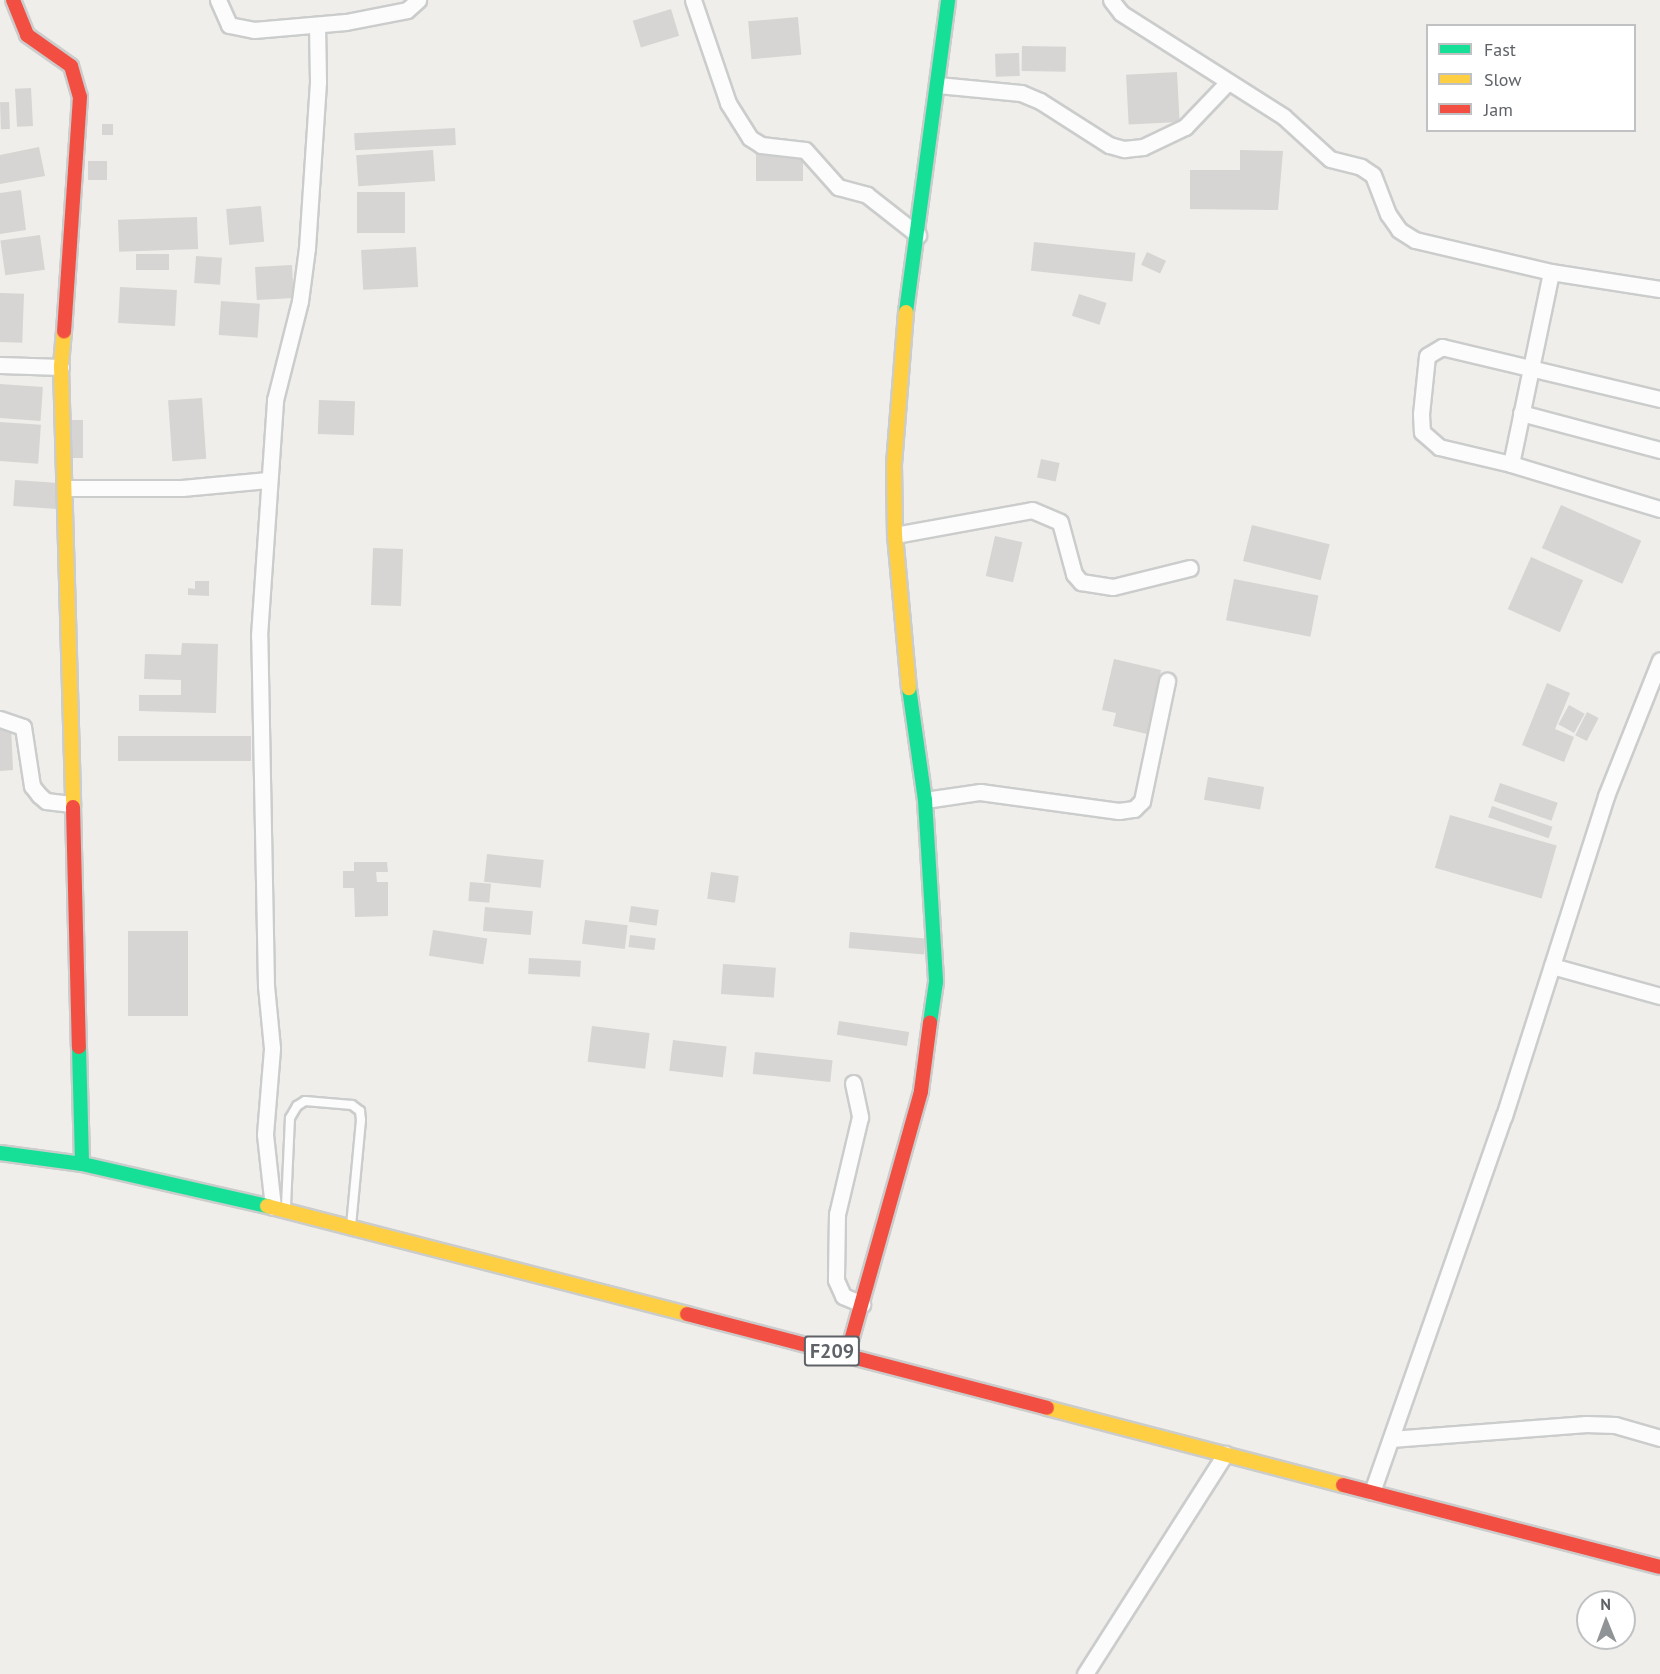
<!DOCTYPE html>
<html>
<head>
<meta charset="utf-8">
<style>
  body { margin:0 }
  #map { position:relative; width:1660px; height:1674px; overflow:hidden; background:#efeeea; font-family:"PT Sans",sans-serif }
  div>[style] { position:absolute }
  [style*='--x'] { left:calc(var(--x)*1px); top:calc(var(--y)*1px); width:calc(var(--w)*1px); rotate:calc(var(--a)*1deg) }
  .building>* { inset:0; background:#d6d5d3; transform-origin:0 0 }
  .roads { filter:drop-shadow(2px 0 #cbcccc) drop-shadow(-2px 0 #cbcccc) drop-shadow(0 2px #cbcccc) drop-shadow(0 -2px #cbcccc) }
  .lane>* { height:8px; margin:-4px; padding:0 4px; transform-origin:4px; border-radius:4px; background:#fdfcfc }
  .street>* { height:15px; margin:-7.5px; padding:0 7.5px; transform-origin:7.5px; border-radius:7.5px; background:#fdfcfc }
  .fast>* { height:14px; margin:-7px; padding:0 7px; transform-origin:7px; border-radius:7px; background:#16e098 }
  .slow>* { height:14px; margin:-7px; padding:0 7px; transform-origin:7px; border-radius:7px; background:#ffcf43 }
  .jam>* { height:14px; margin:-7px; padding:0 7px; transform-origin:7px; border-radius:7px; background:#f24e42 }
  span { translate:-50% -50%; white-space:nowrap; text-align:center; line-height:1.15; -webkit-text-stroke:6px #fff; paint-order:stroke }
  .shield-label span { padding:2px 4px; background:#fff; border:2px solid; border-radius:4px; -webkit-text-stroke-width:0 }
  .shield-label { font-size:20px; color:#5f6368; font-weight:700 }
  .legend { position:absolute; left:1426px; top:24px; width:210px; height:108px; box-sizing:border-box; background:#fff; border:2px solid #bfc1c3; margin:0; padding:8px 10px; list-style:none; font-size:18px; color:#5f6368 }
  .legend li { display:flex; align-items:center; gap:12px; height:30px }
  .legend b { width:30px; border:2px solid #bfc1c3 }
  .north { position:absolute; left:1576px; top:1590px; width:60px; height:60px; box-sizing:border-box; background:#fff; border:2px solid #bfc1c3; border-radius:50%; rotate:359deg; font-size:16px; font-weight:700; line-height:24px; text-align:center; color:#5f6368 }
  .north::after { content:''; display:block; margin:auto; width:21px; height:27px; background:#919496; clip-path:polygon(50% 0,100% 100%,50% 72%,0 100%) }
</style>
</head>
<body>
<div id="map">
  <div class="building">
    <i style="left:671px;top:9px;width:28px;height:40px;rotate:73deg"></i>
    <i style="left:798px;top:17px;width:38px;height:50px;rotate:85deg"></i>
    <i style="left:1022px;top:46px;width:44px;height:25px;rotate:1deg"></i>
    <i style="left:1019px;top:53px;width:23px;height:24px;rotate:88deg"></i>
    <i style="left:1177px;top:72px;width:50px;height:51px;rotate:87deg"></i>
    <i style="left:31px;top:88px;width:38px;height:16px;rotate:87deg"></i>
    <i style="left:9px;top:102px;width:27px;height:9px;rotate:88deg"></i>
    <i style="left:102px;top:124px;width:11px;height:11px"></i>
    <i style="left:455px;top:128px;width:17px;height:101px;rotate:87deg"></i>
    <i style="clip-path:polygon(39px 147px,45px 176px,0 184px,0 155px)"></i>
    <i style="left:433px;top:150px;width:31px;height:77px;rotate:86deg"></i>
    <i style="clip-path:polygon(1240px 150px,1283px 151px,1278px 210px,1190px 209px,1190px 170px,1240px 170px)"></i>
    <i style="left:756px;top:151px;width:47px;height:30px"></i>
    <i style="left:88px;top:161px;width:19px;height:19px"></i>
    <i style="clip-path:polygon(21px 190px,26px 230px,0 234px,0 193px)"></i>
    <i style="left:405px;top:192px;width:41px;height:48px;rotate:90deg"></i>
    <i style="left:261px;top:206px;width:36px;height:35px;rotate:85deg"></i>
    <i style="left:197px;top:217px;width:32px;height:79px;rotate:88deg"></i>
    <i style="left:40px;top:235px;width:35px;height:40px;rotate:82deg"></i>
    <i style="left:1034px;top:242px;width:102px;height:29px;rotate:6deg"></i>
    <i style="left:416px;top:247px;width:40px;height:55px;rotate:87deg"></i>
    <i style="left:1147px;top:252px;width:21px;height:14px;rotate:25deg"></i>
    <i style="left:169px;top:254px;width:16px;height:33px;rotate:90deg"></i>
    <i style="left:196px;top:256px;width:26px;height:27px;rotate:4deg"></i>
    <i style="left:292px;top:265px;width:33px;height:37px;rotate:87deg"></i>
    <i style="left:120px;top:287px;width:57px;height:36px;rotate:3deg"></i>
    <i style="left:0;top:293px;width:24px;height:49px;rotate:2deg"></i>
    <i style="left:1079px;top:294px;width:29px;height:23px;rotate:18deg"></i>
    <i style="left:221px;top:301px;width:39px;height:34px;rotate:4deg"></i>
    <i style="left:0;top:384px;width:43px;height:34px;rotate:4deg"></i>
    <i style="left:202px;top:398px;width:61px;height:34px;rotate:86deg"></i>
    <i style="left:319px;top:400px;width:36px;height:34px;rotate:2deg"></i>
    <i style="left:69px;top:420px;width:14px;height:38px"></i>
    <i style="left:0;top:422px;width:41px;height:39px;rotate:4deg"></i>
    <i style="left:1041px;top:459px;width:19px;height:19px;rotate:12deg"></i>
    <i style="left:15px;top:480px;width:44px;height:26px;rotate:4deg"></i>
    <i style="left:1561px;top:505px;width:88px;height:47px;rotate:24deg"></i>
    <i style="left:1252px;top:525px;width:80px;height:37px;rotate:14deg"></i>
    <i style="left:995px;top:536px;width:28px;height:41px;rotate:13deg"></i>
    <i style="left:373px;top:548px;width:30px;height:57px;rotate:2deg"></i>
    <i style="left:1531px;top:557px;width:57px;height:57px;rotate:24deg"></i>
    <i style="left:1234px;top:579px;width:86px;height:42px;rotate:11deg"></i>
    <i style="clip-path:polygon(195px 581px,209px 581px,209px 596px,188px 595px,188px 588px,195px 589px)"></i>
    <i style="clip-path:polygon(182px 643px,218px 644px,216px 713px,139px 711px,139px 695px,181px 695px,181px 680px,144px 679px,145px 654px,181px 655px)"></i>
    <i style="clip-path:polygon(1114px 659px,1161px 670px,1147px 734px,1113px 726px,1116px 713px,1102px 710px)"></i>
    <i style="clip-path:polygon(1547px 683px,1570px 693px,1555px 729px,1574px 737px,1564px 762px,1522px 745px)"></i>
    <i style="left:1569px;top:705px;width:18px;height:22px;rotate:29deg"></i>
    <i style="left:1587px;top:712px;width:13px;height:26px;rotate:27deg"></i>
    <i style="clip-path:polygon(11px 726px,13px 770px,0 771px,0 727px)"></i>
    <i style="left:118px;top:736px;width:133px;height:25px"></i>
    <i style="left:1208px;top:777px;width:57px;height:23px;rotate:10deg"></i>
    <i style="left:1500px;top:783px;width:61px;height:19px;rotate:19deg"></i>
    <i style="left:1492px;top:806px;width:64px;height:12px;rotate:19deg"></i>
    <i style="left:1450px;top:815px;width:111px;height:55px;rotate:16deg"></i>
    <i style="left:487px;top:854px;width:57px;height:28px;rotate:6deg"></i>
    <i style="clip-path:polygon(354px 862px,387px 862px,388px 872px,376px 872px,377px 882px,388px 882px,388px 916px,355px 917px,354px 888px,343px 888px,343px 871px,354px 871px)"></i>
    <i style="left:711px;top:872px;width:28px;height:27px;rotate:8deg"></i>
    <i style="left:470px;top:882px;width:21px;height:19px;rotate:5deg"></i>
    <i style="left:631px;top:906px;width:28px;height:16px;rotate:8deg"></i>
    <i style="left:485px;top:907px;width:48px;height:24px;rotate:5deg"></i>
    <i style="left:585px;top:920px;width:43px;height:24px;rotate:7deg"></i>
    <i style="left:433px;top:930px;width:55px;height:26px;rotate:9deg"></i>
    <i style="left:128px;top:931px;width:60px;height:85px"></i>
    <i style="left:850px;top:932px;width:76px;height:16px;rotate:5deg"></i>
    <i style="left:630px;top:935px;width:26px;height:12px;rotate:7deg"></i>
    <i style="left:529px;top:958px;width:52px;height:16px;rotate:3deg"></i>
    <i style="left:723px;top:964px;width:53px;height:30px;rotate:4deg"></i>
    <i style="left:839px;top:1021px;width:71px;height:14px;rotate:9deg"></i>
    <i style="left:592px;top:1026px;width:58px;height:36px;rotate:7deg"></i>
    <i style="left:673px;top:1040px;width:54px;height:31px;rotate:7deg"></i>
    <i style="left:755px;top:1052px;width:78px;height:22px;rotate:6deg"></i>
  </div>
  <div class="roads">
    <div class="lane">
      <i style="--x:286;--y:1206;--w:88;--a:-87.4"></i>
      <i style="--x:290;--y:1118;--w:14;--a:-60"></i>
      <i style="--x:297;--y:1106;--w:9;--a:-32"></i>
      <i style="--x:305;--y:1101;--w:47;--a:4.9"></i>
      <i style="--x:352;--y:1105;--w:10;--a:37"></i>
      <i style="--x:360;--y:1111;--w:9;--a:84"></i>
      <i style="--x:361;--y:1120;--w:105;--a:95.4"></i>
    </div>
    <div class="street">
      <i style="--x:218;--y:0;--w:27;--a:66"></i>
      <i style="--x:229;--y:25;--w:25;--a:11"></i>
      <i style="--x:254;--y:30;--w:92;--a:-5"></i>
      <i style="--x:346;--y:22;--w:62;--a:-11.1"></i>
      <i style="--x:407;--y:10;--w:15;--a:-42"></i>
      <i style="--x:693;--y:0;--w:109;--a:71.2"></i>
      <i style="--x:728;--y:103;--w:41;--a:57.8"></i>
      <i style="--x:750;--y:138;--w:13;--a:32"></i>
      <i style="--x:761;--y:145;--w:44;--a:6.5"></i>
      <i style="--x:805;--y:150;--w:50;--a:48.3"></i>
      <i style="--x:838;--y:187;--w:30;--a:15"></i>
      <i style="--x:867;--y:195;--w:65;--a:38.1"></i>
      <i style="--x:1111;--y:0;--w:16;--a:52"></i>
      <i style="--x:1121;--y:13;--w:193;--a:32.5"></i>
      <i style="--x:1284;--y:117;--w:62;--a:42.4"></i>
      <i style="--x:1330;--y:159;--w:32;--a:14"></i>
      <i style="--x:1361;--y:167;--w:14;--a:34"></i>
      <i style="--x:1373;--y:175;--w:42;--a:69"></i>
      <i style="--x:1388;--y:214;--w:19;--a:55"></i>
      <i style="--x:1399;--y:230;--w:19;--a:32"></i>
      <i style="--x:1415;--y:240;--w:140;--a:13.2"></i>
      <i style="--x:1551;--y:272;--w:110;--a:8.9"></i>
      <i style="--x:938;--y:85;--w:83;--a:5.5"></i>
      <i style="--x:1021;--y:93;--w:21;--a:23"></i>
      <i style="--x:1040;--y:101;--w:82;--a:32.5"></i>
      <i style="--x:1109;--y:145;--w:16;--a:15"></i>
      <i style="--x:1124;--y:149;--w:19;--a:-6"></i>
      <i style="--x:1143;--y:147;--w:47;--a:-25.5"></i>
      <i style="--x:1185;--y:127;--w:62;--a:-46.3"></i>
      <i style="--x:0;--y:365;--w:61;--a:1.9"></i>
      <i style="--x:1660;--y:399;--w:224;--a:-166.6"></i>
      <i style="--x:1442;--y:347;--w:17;--a:149"></i>
      <i style="--x:1427;--y:356;--w:58;--a:95.9"></i>
      <i style="--x:1421;--y:414;--w:18;--a:87"></i>
      <i style="--x:1422;--y:432;--w:23;--a:41"></i>
      <i style="--x:1439;--y:447;--w:74;--a:13.3"></i>
      <i style="--x:1511;--y:464;--w:156;--a:16.8"></i>
      <i style="--x:1521;--y:413;--w:144;--a:14.9"></i>
      <i style="--x:1511;--y:464;--w:196;--a:-78.2"></i>
      <i style="--x:65;--y:488;--w:117;--a:0"></i>
      <i style="--x:182;--y:488;--w:86;--a:-5.3"></i>
      <i style="--x:895;--y:535;--w:139;--a:-10.3"></i>
      <i style="--x:1032;--y:510;--w:30;--a:23"></i>
      <i style="--x:1060;--y:522;--w:54;--a:74.9"></i>
      <i style="--x:1074;--y:574;--w:11;--a:49"></i>
      <i style="--x:1081;--y:582;--w:32;--a:9"></i>
      <i style="--x:1113;--y:587;--w:79;--a:-13.9"></i>
      <i style="--x:0;--y:719;--w:24;--a:19"></i>
      <i style="--x:23;--y:727;--w:60;--a:81.3"></i>
      <i style="--x:32;--y:786;--w:11;--a:52"></i>
      <i style="--x:39;--y:795;--w:9;--a:41"></i>
      <i style="--x:46;--y:801;--w:25;--a:7"></i>
      <i style="--x:925;--y:800;--w:56;--a:-8.3"></i>
      <i style="--x:980;--y:792;--w:140;--a:7.8"></i>
      <i style="--x:1119;--y:811;--w:15;--a:-8"></i>
      <i style="--x:1134;--y:809;--w:11;--a:-45"></i>
      <i style="--x:1142;--y:801;--w:123;--a:-78.2"></i>
      <i style="--x:1552;--y:966;--w:112;--a:15.5"></i>
      <i style="--x:853;--y:1083;--w:35;--a:78"></i>
      <i style="--x:860;--y:1117;--w:100;--a:103.3"></i>
      <i style="--x:837;--y:1214;--w:66;--a:90.9"></i>
      <i style="--x:836;--y:1280;--w:17;--a:66"></i>
      <i style="--x:843;--y:1296;--w:21;--a:23"></i>
      <i style="--x:273;--y:1207;--w:73;--a:-96.3"></i>
      <i style="--x:265;--y:1134;--w:86;--a:-85.3"></i>
      <i style="--x:272;--y:1048;--w:62;--a:-95.5"></i>
      <i style="--x:266;--y:986;--w:350;--a:-91.1"></i>
      <i style="--x:259;--y:636;--w:237;--a:-86.1"></i>
      <i style="--x:275;--y:400;--w:102;--a:-75.8"></i>
      <i style="--x:300;--y:301;--w:53;--a:-82.5"></i>
      <i style="--x:307;--y:248;--w:167;--a:-86.2"></i>
      <i style="--x:318;--y:81;--w:56;--a:-91"></i>
      <i style="--x:1391;--y:1439;--w:196;--a:-4.4"></i>
      <i style="--x:1586;--y:1424;--w:29;--a:2"></i>
      <i style="--x:1615;--y:1425;--w:47;--a:16.1"></i>
      <i style="--x:1372;--y:1492;--w:398;--a:-70.7"></i>
      <i style="--x:1504;--y:1116;--w:336;--a:-72.3"></i>
      <i style="--x:1606;--y:796;--w:146;--a:-68.3"></i>
      <i style="--x:1085;--y:1674;--w:261;--a:-57.5"></i>
    </div>
    <div class="fast">
      <i style="--x:906;--y:312;--w:315;--a:-82.3"></i>
      <i style="--x:909;--y:688;--w:113;--a:81.9"></i>
      <i style="--x:925;--y:800;--w:182;--a:86.5"></i>
      <i style="--x:936;--y:982;--w:41;--a:98.3"></i>
      <i style="--x:79;--y:1047;--w:117;--a:88.5"></i>
      <i style="--x:0;--y:1153;--w:83;--a:7.6"></i>
      <i style="--x:82;--y:1164;--w:190;--a:12.8"></i>
    </div>
    <div class="slow">
      <i style="--x:906;--y:312;--w:153;--a:94.5"></i>
      <i style="--x:894;--y:465;--w:70;--a:89.2"></i>
      <i style="--x:895;--y:535;--w:154;--a:84.8"></i>
      <i style="--x:64;--y:331;--w:36;--a:95"></i>
      <i style="--x:61;--y:367;--w:440;--a:88.4"></i>
      <i style="--x:267;--y:1206;--w:434;--a:14.4"></i>
      <i style="--x:1047;--y:1408;--w:306;--a:14.6"></i>
    </div>
    <div class="jam">
      <i style="--x:13;--y:0;--w:38;--a:68"></i>
      <i style="--x:27;--y:35;--w:54;--a:35.2"></i>
      <i style="--x:71;--y:66;--w:32;--a:74"></i>
      <i style="--x:80;--y:97;--w:235;--a:93.9"></i>
      <i style="--x:73;--y:807;--w:240;--a:88.6"></i>
      <i style="--x:687;--y:1314;--w:372;--a:14.6"></i>
      <i style="--x:847;--y:1355;--w:274;--a:-74.3"></i>
      <i style="--x:921;--y:1091;--w:69;--a:-82.5"></i>
      <i style="--x:1343;--y:1485;--w:327;--a:14.5"></i>
    </div>
  </div>
  <div class="shield-label">
    <span style="left:832px;top:1351px">F209</span>
  </div>
  <ul class="legend">
  <li><b style="height:8px;background:#16e098"></b>Fast</li>
  <li><b style="height:8px;background:#ffcf43"></b>Slow</li>
  <li><b style="height:8px;background:#f24e42"></b>Jam</li>
  </ul>
  <div class="north">N</div>
</div>
</body>
</html>
